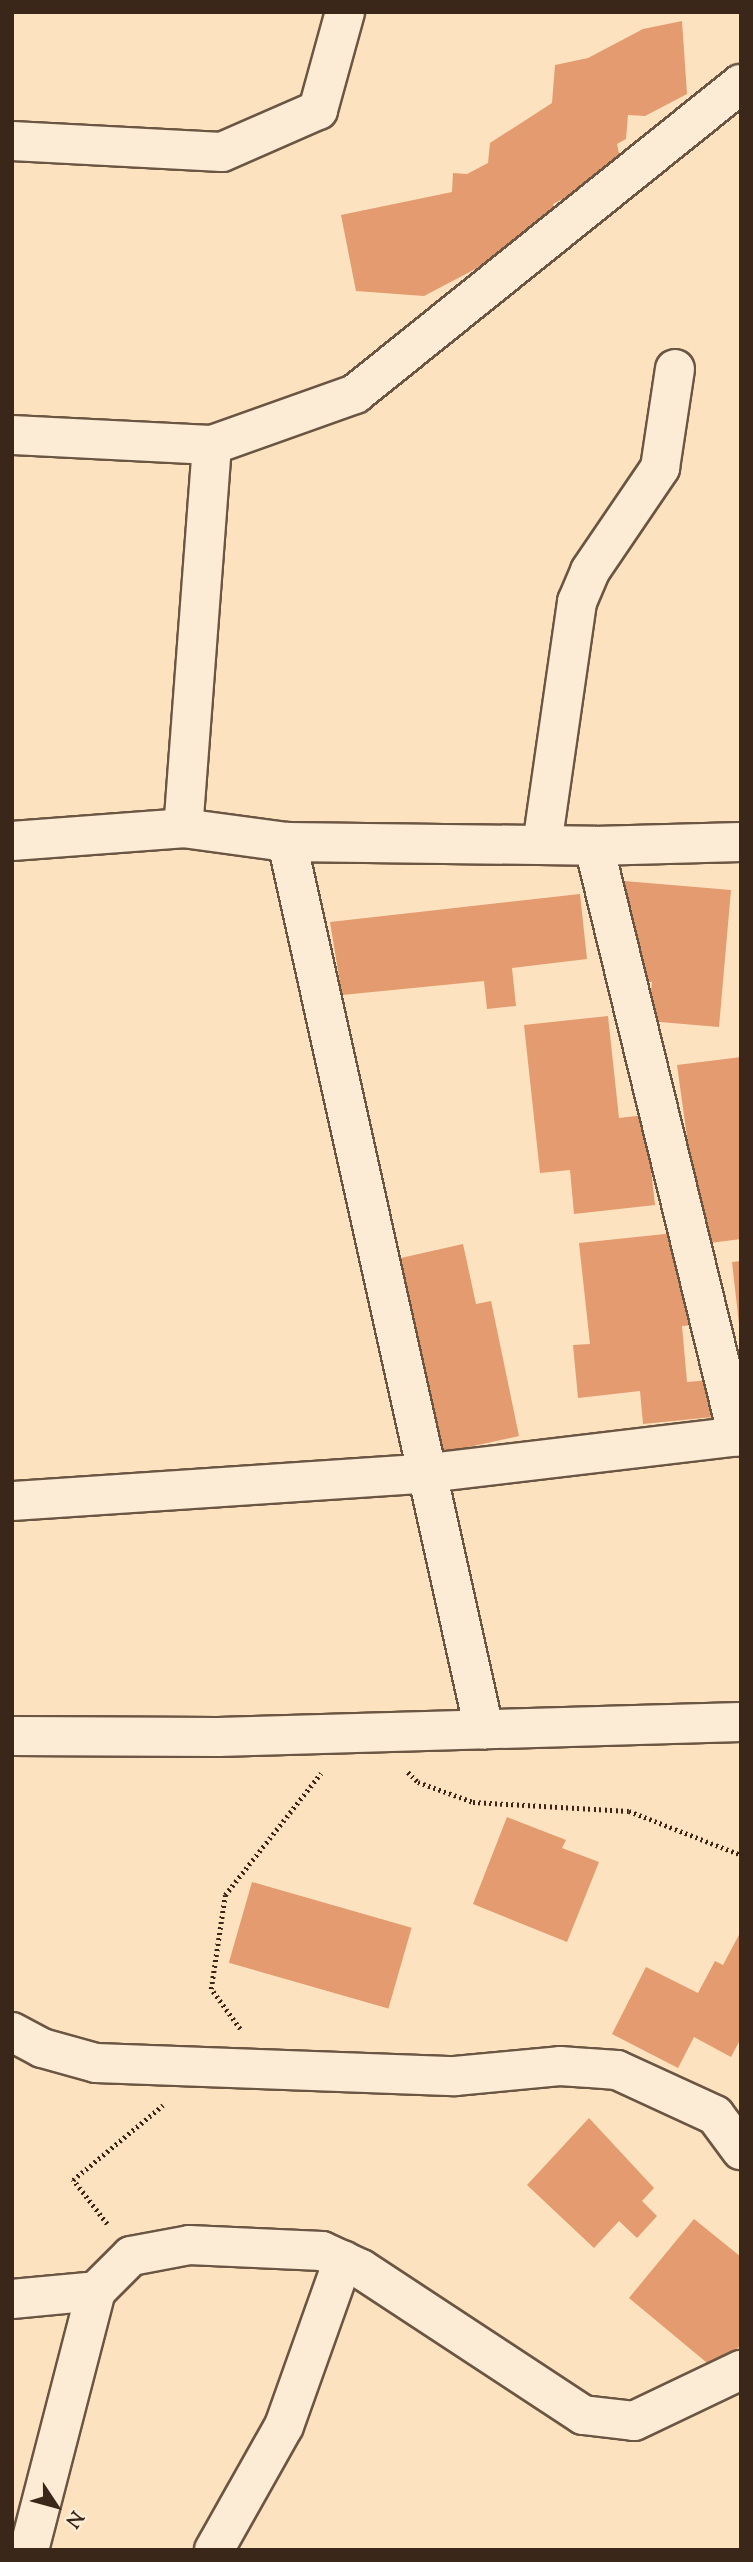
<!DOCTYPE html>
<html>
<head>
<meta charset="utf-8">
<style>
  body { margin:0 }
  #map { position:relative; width:753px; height:2562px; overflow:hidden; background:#fce2be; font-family:"Sorts Mill Goudy",serif }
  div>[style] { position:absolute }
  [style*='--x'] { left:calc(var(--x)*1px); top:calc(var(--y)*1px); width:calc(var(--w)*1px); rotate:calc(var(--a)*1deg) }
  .building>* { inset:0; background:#e39b6f; transform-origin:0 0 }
  .path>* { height:4.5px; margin-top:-2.25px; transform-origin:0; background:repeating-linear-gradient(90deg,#3b261a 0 2px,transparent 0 5.5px) }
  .roads { filter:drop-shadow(2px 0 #6b5543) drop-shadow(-2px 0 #6b5543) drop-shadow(0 2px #6b5543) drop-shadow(0 -2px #6b5543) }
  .minor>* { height:38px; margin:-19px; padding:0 19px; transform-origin:19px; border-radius:19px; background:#fdecd5 }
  span { translate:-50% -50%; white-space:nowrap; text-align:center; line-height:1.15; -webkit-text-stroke:6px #fdecd5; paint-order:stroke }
  .frame { position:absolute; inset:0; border:14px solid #3b261a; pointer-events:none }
  .north { position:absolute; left:21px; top:2471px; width:70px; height:70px; -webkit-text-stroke:5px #fdecd5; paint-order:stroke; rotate:126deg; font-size:19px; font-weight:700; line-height:28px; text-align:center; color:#3b261a }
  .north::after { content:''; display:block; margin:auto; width:24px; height:32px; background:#3b261a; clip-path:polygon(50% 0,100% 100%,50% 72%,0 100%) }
</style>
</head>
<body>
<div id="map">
  <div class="building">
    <i style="clip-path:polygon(682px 21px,687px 94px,645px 116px,628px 115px,626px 139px,617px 144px,622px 168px,553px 204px,557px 226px,424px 296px,356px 291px,341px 215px,452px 192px,453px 173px,467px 174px,488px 163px,490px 143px,552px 103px,555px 65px,588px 58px,643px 29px)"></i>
    <i style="clip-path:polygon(624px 881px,731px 890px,719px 1027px,648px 1021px,652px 982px,631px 981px,619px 941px)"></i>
    <i style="clip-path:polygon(580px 894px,587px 959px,512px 968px,516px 1006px,487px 1009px,484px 981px,342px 995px,330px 922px)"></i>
    <i style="clip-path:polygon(608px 1016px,619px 1118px,645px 1115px,655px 1205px,574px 1214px,570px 1170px,540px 1173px,524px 1025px)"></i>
    <i style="clip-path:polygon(741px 1057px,741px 1239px,702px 1244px,677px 1065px)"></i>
    <i style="clip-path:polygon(684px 1232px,694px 1325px,682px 1326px,687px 1382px,709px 1380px,713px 1417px,643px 1424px,640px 1391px,578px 1398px,573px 1345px,590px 1344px,579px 1243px)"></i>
    <i style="clip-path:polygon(463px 1244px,476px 1304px,491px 1301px,519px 1436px,441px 1453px,392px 1260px)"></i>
    <i style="clip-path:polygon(741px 1261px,741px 1324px,739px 1324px,732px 1262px)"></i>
    <i style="clip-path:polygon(507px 1817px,566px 1840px,562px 1848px,599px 1862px,567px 1942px,473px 1904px)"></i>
    <i style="left:252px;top:1882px;width:166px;height:84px;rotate:16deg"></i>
    <i style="clip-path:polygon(741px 1931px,741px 2038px,731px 2057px,694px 2037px,678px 2068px,612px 2034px,646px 1967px,698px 1993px,715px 1961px,723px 1965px)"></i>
    <i style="clip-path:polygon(589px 2118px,654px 2188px,642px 2201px,657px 2216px,637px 2238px,619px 2221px,594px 2248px,527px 2185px)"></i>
    <i style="clip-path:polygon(694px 2219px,741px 2257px,741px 2344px,718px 2372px,629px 2298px)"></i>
  </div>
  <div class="path">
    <i style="--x:408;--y:1772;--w:14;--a:45"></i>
    <i style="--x:418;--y:1782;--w:59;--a:20"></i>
    <i style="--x:473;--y:1802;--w:156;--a:3.3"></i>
    <i style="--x:629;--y:1811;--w:120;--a:21.4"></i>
    <i style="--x:240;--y:2029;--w:49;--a:-125.9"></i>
    <i style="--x:211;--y:1989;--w:95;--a:-81.5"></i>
    <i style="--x:225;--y:1895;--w:155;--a:-51.8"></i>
    <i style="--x:107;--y:2224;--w:56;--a:-127.7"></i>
    <i style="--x:73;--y:2180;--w:117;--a:-39.8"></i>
  </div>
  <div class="roads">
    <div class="minor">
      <i style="--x:12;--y:141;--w:210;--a:3"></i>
      <i style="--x:222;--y:152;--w:105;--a:-23.6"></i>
      <i style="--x:318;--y:110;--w:102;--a:-74.6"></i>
      <i style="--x:12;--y:435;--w:200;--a:2.9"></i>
      <i style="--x:212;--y:445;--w:384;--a:94.3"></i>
      <i style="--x:212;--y:445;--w:152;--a:-19.6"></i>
      <i style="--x:355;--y:394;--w:495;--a:-38.8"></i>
      <i style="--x:12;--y:841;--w:171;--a:-4.3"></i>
      <i style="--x:183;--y:828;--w:105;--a:7.7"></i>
      <i style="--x:287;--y:842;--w:307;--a:0.7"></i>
      <i style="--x:594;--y:846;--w:147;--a:-1.6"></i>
      <i style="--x:287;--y:842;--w:909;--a:77.48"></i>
      <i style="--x:542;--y:845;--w:246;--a:-81.8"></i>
      <i style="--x:577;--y:602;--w:34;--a:-67"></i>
      <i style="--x:590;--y:571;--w:125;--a:-55.8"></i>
      <i style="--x:660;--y:468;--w:100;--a:-81.4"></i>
      <i style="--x:594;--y:846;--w:608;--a:76.31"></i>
      <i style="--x:12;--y:1501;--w:418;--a:-3.8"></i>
      <i style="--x:429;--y:1473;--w:314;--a:-6.8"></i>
      <i style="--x:12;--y:1736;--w:206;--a:0.3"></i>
      <i style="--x:218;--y:1737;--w:523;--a:-1.64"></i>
      <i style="--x:12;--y:2032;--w:34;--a:28"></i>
      <i style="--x:42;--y:2048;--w:56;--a:15.5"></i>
      <i style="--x:96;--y:2063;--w:359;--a:2.1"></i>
      <i style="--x:455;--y:2076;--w:105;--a:-5.4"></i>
      <i style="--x:560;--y:2066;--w:57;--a:4"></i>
      <i style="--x:617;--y:2070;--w:108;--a:24.7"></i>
      <i style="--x:715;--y:2115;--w:44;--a:53.4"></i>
      <i style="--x:12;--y:2299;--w:84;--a:-5.4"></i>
      <i style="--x:29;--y:2550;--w:268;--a:-75.5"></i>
      <i style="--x:96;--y:2291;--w:49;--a:-45"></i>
      <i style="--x:131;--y:2256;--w:59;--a:-10.7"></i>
      <i style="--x:189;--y:2245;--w:133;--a:2.6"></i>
      <i style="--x:322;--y:2251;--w:43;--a:24.8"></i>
      <i style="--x:361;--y:2269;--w:266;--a:33.3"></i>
      <i style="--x:583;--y:2415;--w:51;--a:6.7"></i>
      <i style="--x:634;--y:2421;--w:119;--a:-25.5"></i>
      <i style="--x:214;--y:2550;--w:142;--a:-60.6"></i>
      <i style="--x:284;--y:2426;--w:176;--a:-70.4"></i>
    </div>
  </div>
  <div class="frame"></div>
  <div class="north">N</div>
</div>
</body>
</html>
